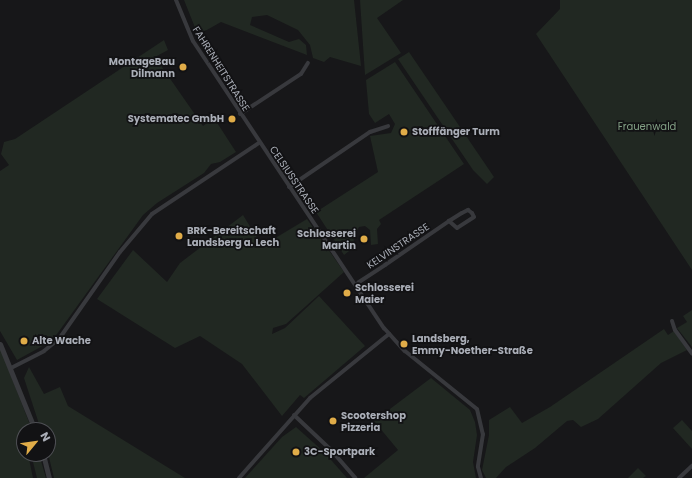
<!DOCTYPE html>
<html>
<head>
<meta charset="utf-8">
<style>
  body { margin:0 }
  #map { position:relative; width:692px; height:478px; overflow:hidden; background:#171719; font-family:Poppins,sans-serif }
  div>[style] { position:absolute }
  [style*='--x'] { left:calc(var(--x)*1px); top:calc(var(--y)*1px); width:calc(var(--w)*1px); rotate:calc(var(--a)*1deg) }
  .green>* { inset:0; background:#212822 }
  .minor>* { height:4px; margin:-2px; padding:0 2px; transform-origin:2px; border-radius:2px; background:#38393d }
  .tertiary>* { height:5px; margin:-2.5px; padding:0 2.5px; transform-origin:2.5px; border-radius:2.5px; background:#38393d }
  .dots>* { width:11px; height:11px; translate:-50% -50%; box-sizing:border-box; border:2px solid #121214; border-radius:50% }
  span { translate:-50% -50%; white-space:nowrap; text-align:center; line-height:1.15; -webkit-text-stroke:3.5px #121214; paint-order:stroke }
  .poi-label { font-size:10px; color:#aaaeb7; font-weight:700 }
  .right { translate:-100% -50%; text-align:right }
  .left { translate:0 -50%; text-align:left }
  .street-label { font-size:10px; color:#aaaeb7 }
  .park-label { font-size:10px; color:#83a085 }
  .north { position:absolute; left:16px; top:422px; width:40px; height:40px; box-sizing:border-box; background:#121214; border:1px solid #4f5055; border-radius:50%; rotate:61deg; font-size:11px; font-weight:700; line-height:16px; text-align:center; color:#aaaeb7 }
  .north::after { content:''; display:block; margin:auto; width:14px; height:18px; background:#e0ac48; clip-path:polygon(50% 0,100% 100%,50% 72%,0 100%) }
</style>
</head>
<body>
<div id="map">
  <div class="green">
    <i style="clip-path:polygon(184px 0,354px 0,361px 66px,330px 57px,324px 62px,313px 58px,310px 45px,298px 30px,267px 15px,252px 17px,250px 25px,289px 42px,299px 39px,306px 45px,307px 55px,221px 22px,198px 35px)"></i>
    <i style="clip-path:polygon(360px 0,403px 0,377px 18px,401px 53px,365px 75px)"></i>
    <i style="clip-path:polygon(560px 0,692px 0,692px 270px,536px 34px,560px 9px)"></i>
    <i style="clip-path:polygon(164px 40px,168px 50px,155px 57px,203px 126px,214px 118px,236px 152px,220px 162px,211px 164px,204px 173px,157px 203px,143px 215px,57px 334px,48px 343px,17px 360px,0 331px,0 171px,9px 165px,1px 154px,4px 142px,15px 139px)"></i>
    <i style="clip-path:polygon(409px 52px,494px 177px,487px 184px,473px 170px,398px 59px)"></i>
    <i style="clip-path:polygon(395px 62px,464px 164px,379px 220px,381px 224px,377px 229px,378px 244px,371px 245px,370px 230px,365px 226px,359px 227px,354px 236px,353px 248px,344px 255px,316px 212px,378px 172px,370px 136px,391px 133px,395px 124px,389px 114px,375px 123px,369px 114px,366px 80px)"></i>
    <i style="clip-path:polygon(243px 215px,262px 246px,307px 219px,344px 272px,286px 324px,273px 328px,272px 334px,285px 328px,319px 296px,365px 346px,304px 398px,300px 395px,282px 416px,242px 364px,200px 336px,175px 348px,97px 299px,133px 250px,167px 282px,180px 263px)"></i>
    <i style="clip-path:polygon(692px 310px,692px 347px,677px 328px,687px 322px,683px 316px)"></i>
    <i style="clip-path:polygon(664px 329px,668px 335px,674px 331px,687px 350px,661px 363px,598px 419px,581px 427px,573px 420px,567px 421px,535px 448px,506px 467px,496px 478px,486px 478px,482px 470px,489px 435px,489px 420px,510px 407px,522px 423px,550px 407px)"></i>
    <i style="clip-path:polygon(0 347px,32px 430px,24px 430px,24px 454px,28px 454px,33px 478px,0 478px)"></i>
    <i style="clip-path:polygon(29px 367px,44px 394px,60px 387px,68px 406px,185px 478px,54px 478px,48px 453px,48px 430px,41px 430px,24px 378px)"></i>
    <i style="clip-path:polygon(431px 378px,470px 410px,475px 422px,477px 435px,473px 462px,476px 478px,364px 478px,398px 450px,374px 421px)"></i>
    <i style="clip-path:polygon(682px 420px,692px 431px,692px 449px,673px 428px)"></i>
    <i style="clip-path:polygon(296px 427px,324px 452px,347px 478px,245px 478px,282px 437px)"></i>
    <i style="clip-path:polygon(31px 454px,39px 454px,46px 478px,37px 478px)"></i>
    <i style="clip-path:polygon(638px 468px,646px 476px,643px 478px,628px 478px)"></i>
  </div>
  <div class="minor">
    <i style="--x:176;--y:0;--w:44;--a:67.5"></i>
    <i style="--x:193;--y:41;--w:345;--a:56.4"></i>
    <i style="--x:384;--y:328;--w:31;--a:48"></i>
    <i style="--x:405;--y:351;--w:92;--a:38.9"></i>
    <i style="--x:477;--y:409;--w:26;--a:77"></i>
    <i style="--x:483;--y:434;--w:33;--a:99"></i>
    <i style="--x:478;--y:467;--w:11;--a:75"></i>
    <i style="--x:240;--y:114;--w:73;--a:-33.3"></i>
    <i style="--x:301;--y:74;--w:13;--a:-58"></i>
    <i style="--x:289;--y:187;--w:98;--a:-34.2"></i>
    <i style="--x:370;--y:132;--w:19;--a:-18"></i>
    <i style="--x:356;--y:285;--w:4;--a:-45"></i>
    <i style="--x:359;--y:282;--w:31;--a:-33"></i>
    <i style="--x:385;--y:265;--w:78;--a:-34.5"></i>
    <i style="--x:449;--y:221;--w:15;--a:-32"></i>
    <i style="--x:462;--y:213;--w:7;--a:-27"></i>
    <i style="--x:468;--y:210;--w:5;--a:37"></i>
    <i style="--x:472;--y:213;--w:4;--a:63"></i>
    <i style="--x:474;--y:217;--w:20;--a:147"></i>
    <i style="--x:457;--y:228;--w:11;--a:-139"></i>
    <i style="--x:672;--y:321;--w:9;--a:72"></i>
    <i style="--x:675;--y:330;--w:29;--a:54"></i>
    <i style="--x:11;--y:368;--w:37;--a:-27"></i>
    <i style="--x:44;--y:351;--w:19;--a:-39"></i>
    <i style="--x:59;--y:339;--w:106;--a:-55"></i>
    <i style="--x:120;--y:252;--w:50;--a:-49.9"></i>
    <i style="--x:152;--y:214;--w:128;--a:-33.6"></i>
    <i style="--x:294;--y:415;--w:51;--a:43.4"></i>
    <i style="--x:331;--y:450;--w:37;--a:49"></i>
    <i style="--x:239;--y:478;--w:107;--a:-48.4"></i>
    <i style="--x:310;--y:398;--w:102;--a:-39"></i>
    <i style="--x:679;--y:478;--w:18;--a:-43"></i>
  </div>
  <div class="tertiary">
    <i style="--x:0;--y:344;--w:93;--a:67.9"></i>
    <i style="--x:43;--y:454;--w:25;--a:76"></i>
  </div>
  <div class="dots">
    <i style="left:183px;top:67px;background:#e0ac48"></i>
    <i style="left:232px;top:119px;background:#e0ac48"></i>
    <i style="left:404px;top:132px;background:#e0ac48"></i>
    <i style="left:179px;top:236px;background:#e0ac48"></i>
    <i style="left:364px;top:239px;background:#e0ac48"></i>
    <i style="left:347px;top:293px;background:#e0ac48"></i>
    <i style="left:24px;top:341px;background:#e0ac48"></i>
    <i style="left:404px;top:344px;background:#e0ac48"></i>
    <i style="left:333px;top:421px;background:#e0ac48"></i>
    <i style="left:296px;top:452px;background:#e0ac48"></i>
  </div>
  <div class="poi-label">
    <span class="right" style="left:175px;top:67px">MontageBau<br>Dilmann</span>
    <span class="right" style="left:224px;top:119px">Systematec GmbH</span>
    <span class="left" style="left:412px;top:132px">Stofffänger Turm</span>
    <span class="left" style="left:187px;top:236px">BRK-Bereitschaft<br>Landsberg a. Lech</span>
    <span class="right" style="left:356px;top:239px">Schlosserei<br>Martin</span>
    <span class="left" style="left:355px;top:293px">Schlosserei<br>Maier</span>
    <span class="left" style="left:412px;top:344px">Landsberg,<br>Emmy-Noether-Straße</span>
    <span class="left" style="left:32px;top:341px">Alte Wache</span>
    <span class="left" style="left:341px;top:421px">Scootershop<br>Pizzeria</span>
    <span class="left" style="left:304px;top:452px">3C-Sportpark</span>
  </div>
  <div class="street-label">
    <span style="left:221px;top:69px;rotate:58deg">FAHRENHEITSTRASSE</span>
    <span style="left:294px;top:180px;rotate:56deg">CELSIUSSTRASSE</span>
    <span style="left:398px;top:246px;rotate:-34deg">KELVINSTRASSE</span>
  </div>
  <div class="park-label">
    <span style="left:647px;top:127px">Frauenwald</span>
  </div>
  <div class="north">N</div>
</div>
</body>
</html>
